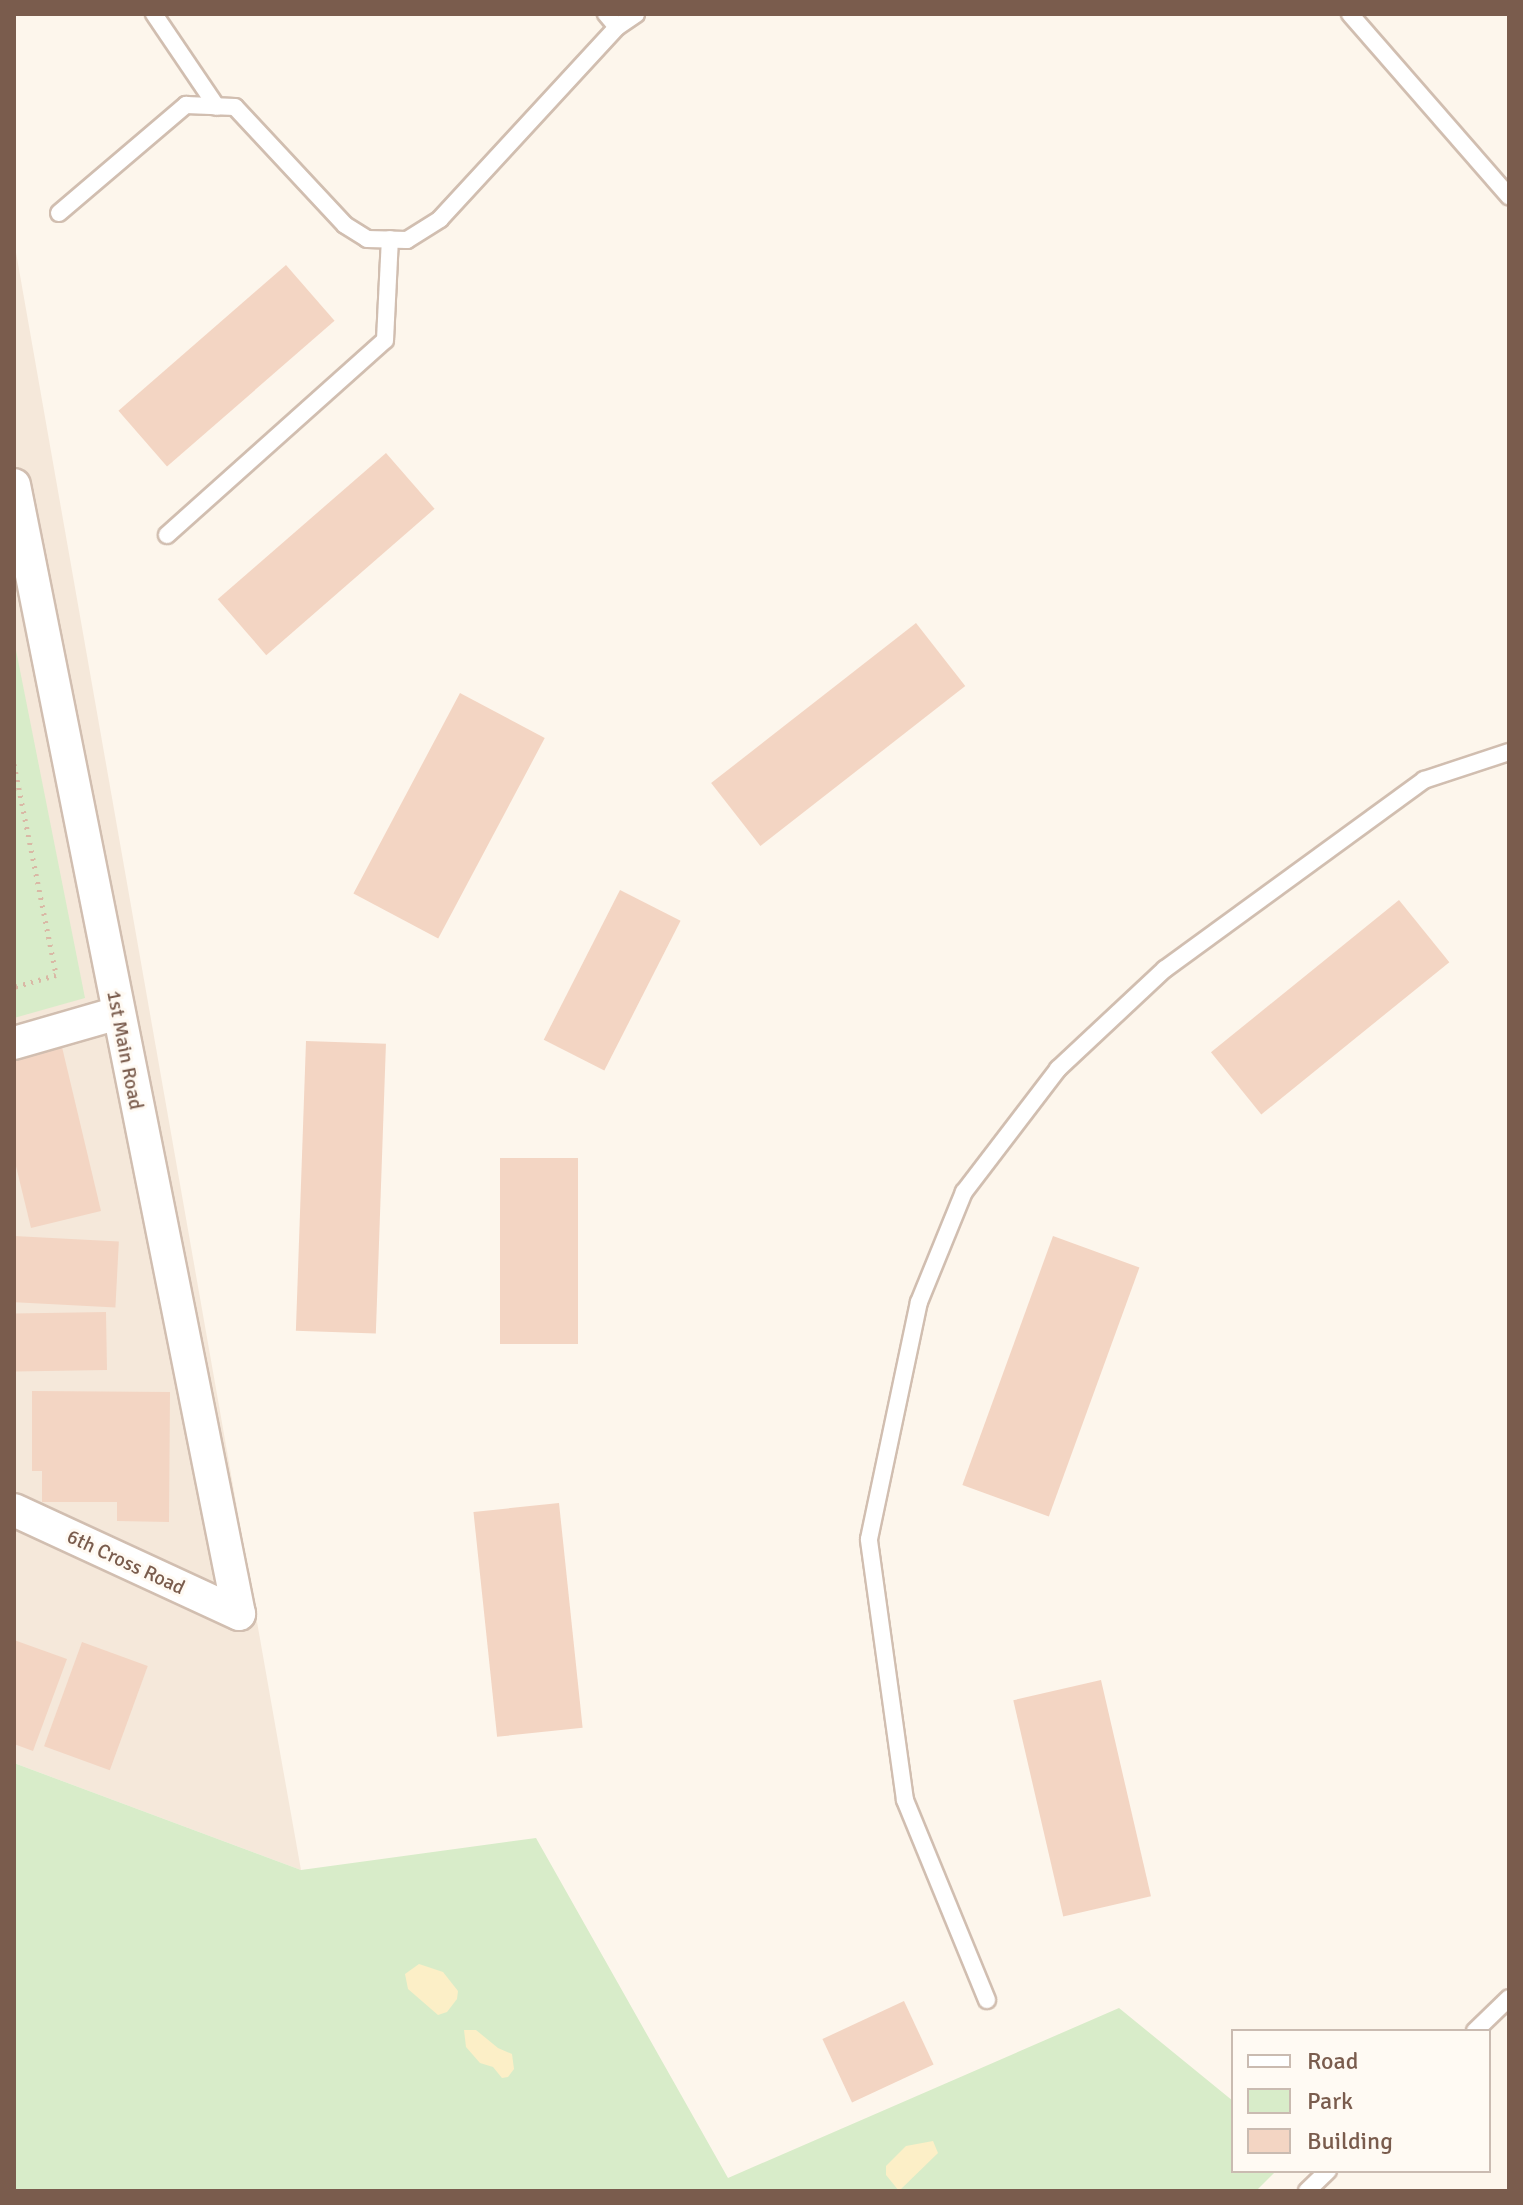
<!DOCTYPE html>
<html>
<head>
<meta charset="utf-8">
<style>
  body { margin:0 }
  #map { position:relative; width:1523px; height:2205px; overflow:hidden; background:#fdf6ec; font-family:Signika,sans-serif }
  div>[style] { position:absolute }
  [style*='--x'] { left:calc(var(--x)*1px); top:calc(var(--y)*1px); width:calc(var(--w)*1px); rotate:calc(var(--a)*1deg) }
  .residential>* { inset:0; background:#f5e8da }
  .green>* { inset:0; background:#d8ecc9 }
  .sand>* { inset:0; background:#fcefc7 }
  .building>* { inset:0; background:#f3d5c3; transform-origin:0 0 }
  .path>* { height:5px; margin-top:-2.5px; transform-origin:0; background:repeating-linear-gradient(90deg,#d9b8a5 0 2px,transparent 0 8px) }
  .roads { filter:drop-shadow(2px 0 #d1beb0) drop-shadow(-2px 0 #d1beb0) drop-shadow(0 2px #d1beb0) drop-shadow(0 -2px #d1beb0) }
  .lane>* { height:16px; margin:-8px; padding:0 8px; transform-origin:8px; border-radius:8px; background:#fff }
  .street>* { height:32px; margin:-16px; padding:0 16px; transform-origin:16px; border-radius:16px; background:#fff }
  span { translate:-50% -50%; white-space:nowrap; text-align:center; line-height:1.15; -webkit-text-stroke:6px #fffaf3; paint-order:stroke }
  .street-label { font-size:20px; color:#7a5c4d }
  .frame { position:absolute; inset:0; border:16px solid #7a5c4d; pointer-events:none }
  .legend { position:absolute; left:1231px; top:2029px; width:260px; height:144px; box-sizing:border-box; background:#fffaf3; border:2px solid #cabbb1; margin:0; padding:10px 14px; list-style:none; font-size:24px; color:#7a5c4d }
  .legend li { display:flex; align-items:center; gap:16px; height:40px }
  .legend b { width:40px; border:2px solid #cabbb1 }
</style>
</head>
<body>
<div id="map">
  <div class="residential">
    <i style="clip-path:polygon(14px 241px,278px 1741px,301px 1870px,14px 1763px)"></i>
  </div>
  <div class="green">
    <i style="clip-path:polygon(14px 640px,85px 998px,14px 1018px)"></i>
    <i style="clip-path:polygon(14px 1763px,301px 1870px,536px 1838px,728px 2178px,1119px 2008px,1233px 2101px,1233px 2171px,1276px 2171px,1256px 2191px,14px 2191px)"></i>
  </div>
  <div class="sand">
    <i style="clip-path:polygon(419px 1964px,443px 1972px,458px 1991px,457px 1999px,447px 2012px,438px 2015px,408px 1989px,405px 1974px)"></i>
    <i style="clip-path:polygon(464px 2030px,476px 2030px,498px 2048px,512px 2054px,514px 2069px,508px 2077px,502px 2078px,493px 2067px,480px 2063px,466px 2047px)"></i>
    <i style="clip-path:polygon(933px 2141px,938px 2153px,899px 2191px,886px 2175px,886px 2166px,906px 2146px)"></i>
  </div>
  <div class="building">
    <i style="left:286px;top:265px;width:74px;height:222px;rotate:49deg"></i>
    <i style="left:386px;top:453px;width:74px;height:223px;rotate:49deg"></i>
    <i style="left:916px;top:623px;width:80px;height:260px;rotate:52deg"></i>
    <i style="left:460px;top:693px;width:96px;height:227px;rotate:28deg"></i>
    <i style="left:620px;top:890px;width:68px;height:168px;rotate:27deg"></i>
    <i style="left:1399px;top:900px;width:80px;height:242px;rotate:51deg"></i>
    <i style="left:306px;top:1041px;width:80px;height:290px;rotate:2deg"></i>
    <i style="clip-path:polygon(62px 1047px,101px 1211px,31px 1228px,14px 1158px,14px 1059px)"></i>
    <i style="left:500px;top:1158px;width:78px;height:186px"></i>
    <i style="left:14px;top:1236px;width:105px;height:66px;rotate:3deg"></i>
    <i style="left:1053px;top:1236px;width:92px;height:265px;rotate:20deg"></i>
    <i style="left:106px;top:1312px;width:58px;height:92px;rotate:89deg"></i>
    <i style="clip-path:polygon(32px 1391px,170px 1392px,169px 1522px,117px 1521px,117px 1502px,42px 1502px,42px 1471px,32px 1471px)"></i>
    <i style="left:559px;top:1503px;width:226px;height:86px;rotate:84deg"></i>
    <i style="clip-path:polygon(14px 1640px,67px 1659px,33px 1751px,14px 1744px)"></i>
    <i style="left:82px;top:1642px;width:70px;height:111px;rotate:20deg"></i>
    <i style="left:1101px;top:1680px;width:222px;height:90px;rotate:77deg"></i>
    <i style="left:904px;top:2001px;width:70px;height:90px;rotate:65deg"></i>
  </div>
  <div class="path">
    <i style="--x:14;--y:764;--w:215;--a:78.7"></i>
    <i style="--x:56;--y:975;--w:44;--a:164.1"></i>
  </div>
  <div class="roads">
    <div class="lane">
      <i style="--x:154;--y:14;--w:112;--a:55.9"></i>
      <i style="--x:606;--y:14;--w:17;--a:50"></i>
      <i style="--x:1350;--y:14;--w:242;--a:48.9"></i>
      <i style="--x:59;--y:213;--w:167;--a:-40.4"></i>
      <i style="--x:186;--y:105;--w:49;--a:2.3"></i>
      <i style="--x:235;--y:107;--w:161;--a:47"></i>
      <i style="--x:345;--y:225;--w:26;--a:32"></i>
      <i style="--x:367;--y:239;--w:40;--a:1.4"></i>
      <i style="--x:407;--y:240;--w:39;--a:-32"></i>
      <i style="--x:440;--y:219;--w:261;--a:-47.3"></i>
      <i style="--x:617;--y:27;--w:23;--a:-34"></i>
      <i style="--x:167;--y:535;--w:292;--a:-41.8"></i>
      <i style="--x:385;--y:340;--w:101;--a:-87.2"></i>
      <i style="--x:987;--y:2000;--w:216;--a:-112.3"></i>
      <i style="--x:905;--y:1800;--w:263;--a:-97.9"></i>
      <i style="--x:869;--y:1539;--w:242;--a:-78.1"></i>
      <i style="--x:919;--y:1302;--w:119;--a:-67.8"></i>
      <i style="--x:964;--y:1192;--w:155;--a:-52.6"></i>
      <i style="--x:1058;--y:1069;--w:146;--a:-43.1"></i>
      <i style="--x:1165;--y:969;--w:321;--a:-36.1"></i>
      <i style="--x:1424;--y:780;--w:89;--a:-18.2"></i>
      <i style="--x:1475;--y:2031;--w:47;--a:-44.1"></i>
      <i style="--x:1307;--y:2191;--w:29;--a:-44"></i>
    </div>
    <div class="street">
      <i style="--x:14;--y:485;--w:1151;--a:78.73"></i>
      <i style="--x:14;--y:1043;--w:108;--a:-16.1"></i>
      <i style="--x:14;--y:1510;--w:248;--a:24.8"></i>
    </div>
  </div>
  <div class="street-label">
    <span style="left:125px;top:1050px;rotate:79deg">1st Main Road</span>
    <span style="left:126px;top:1562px;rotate:25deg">6th Cross Road</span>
  </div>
  <div class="frame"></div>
  <ul class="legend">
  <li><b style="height:10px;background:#fff"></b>Road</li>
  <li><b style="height:22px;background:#d8ecc9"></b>Park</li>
  <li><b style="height:22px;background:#f3d5c3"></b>Building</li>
  </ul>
</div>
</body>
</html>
